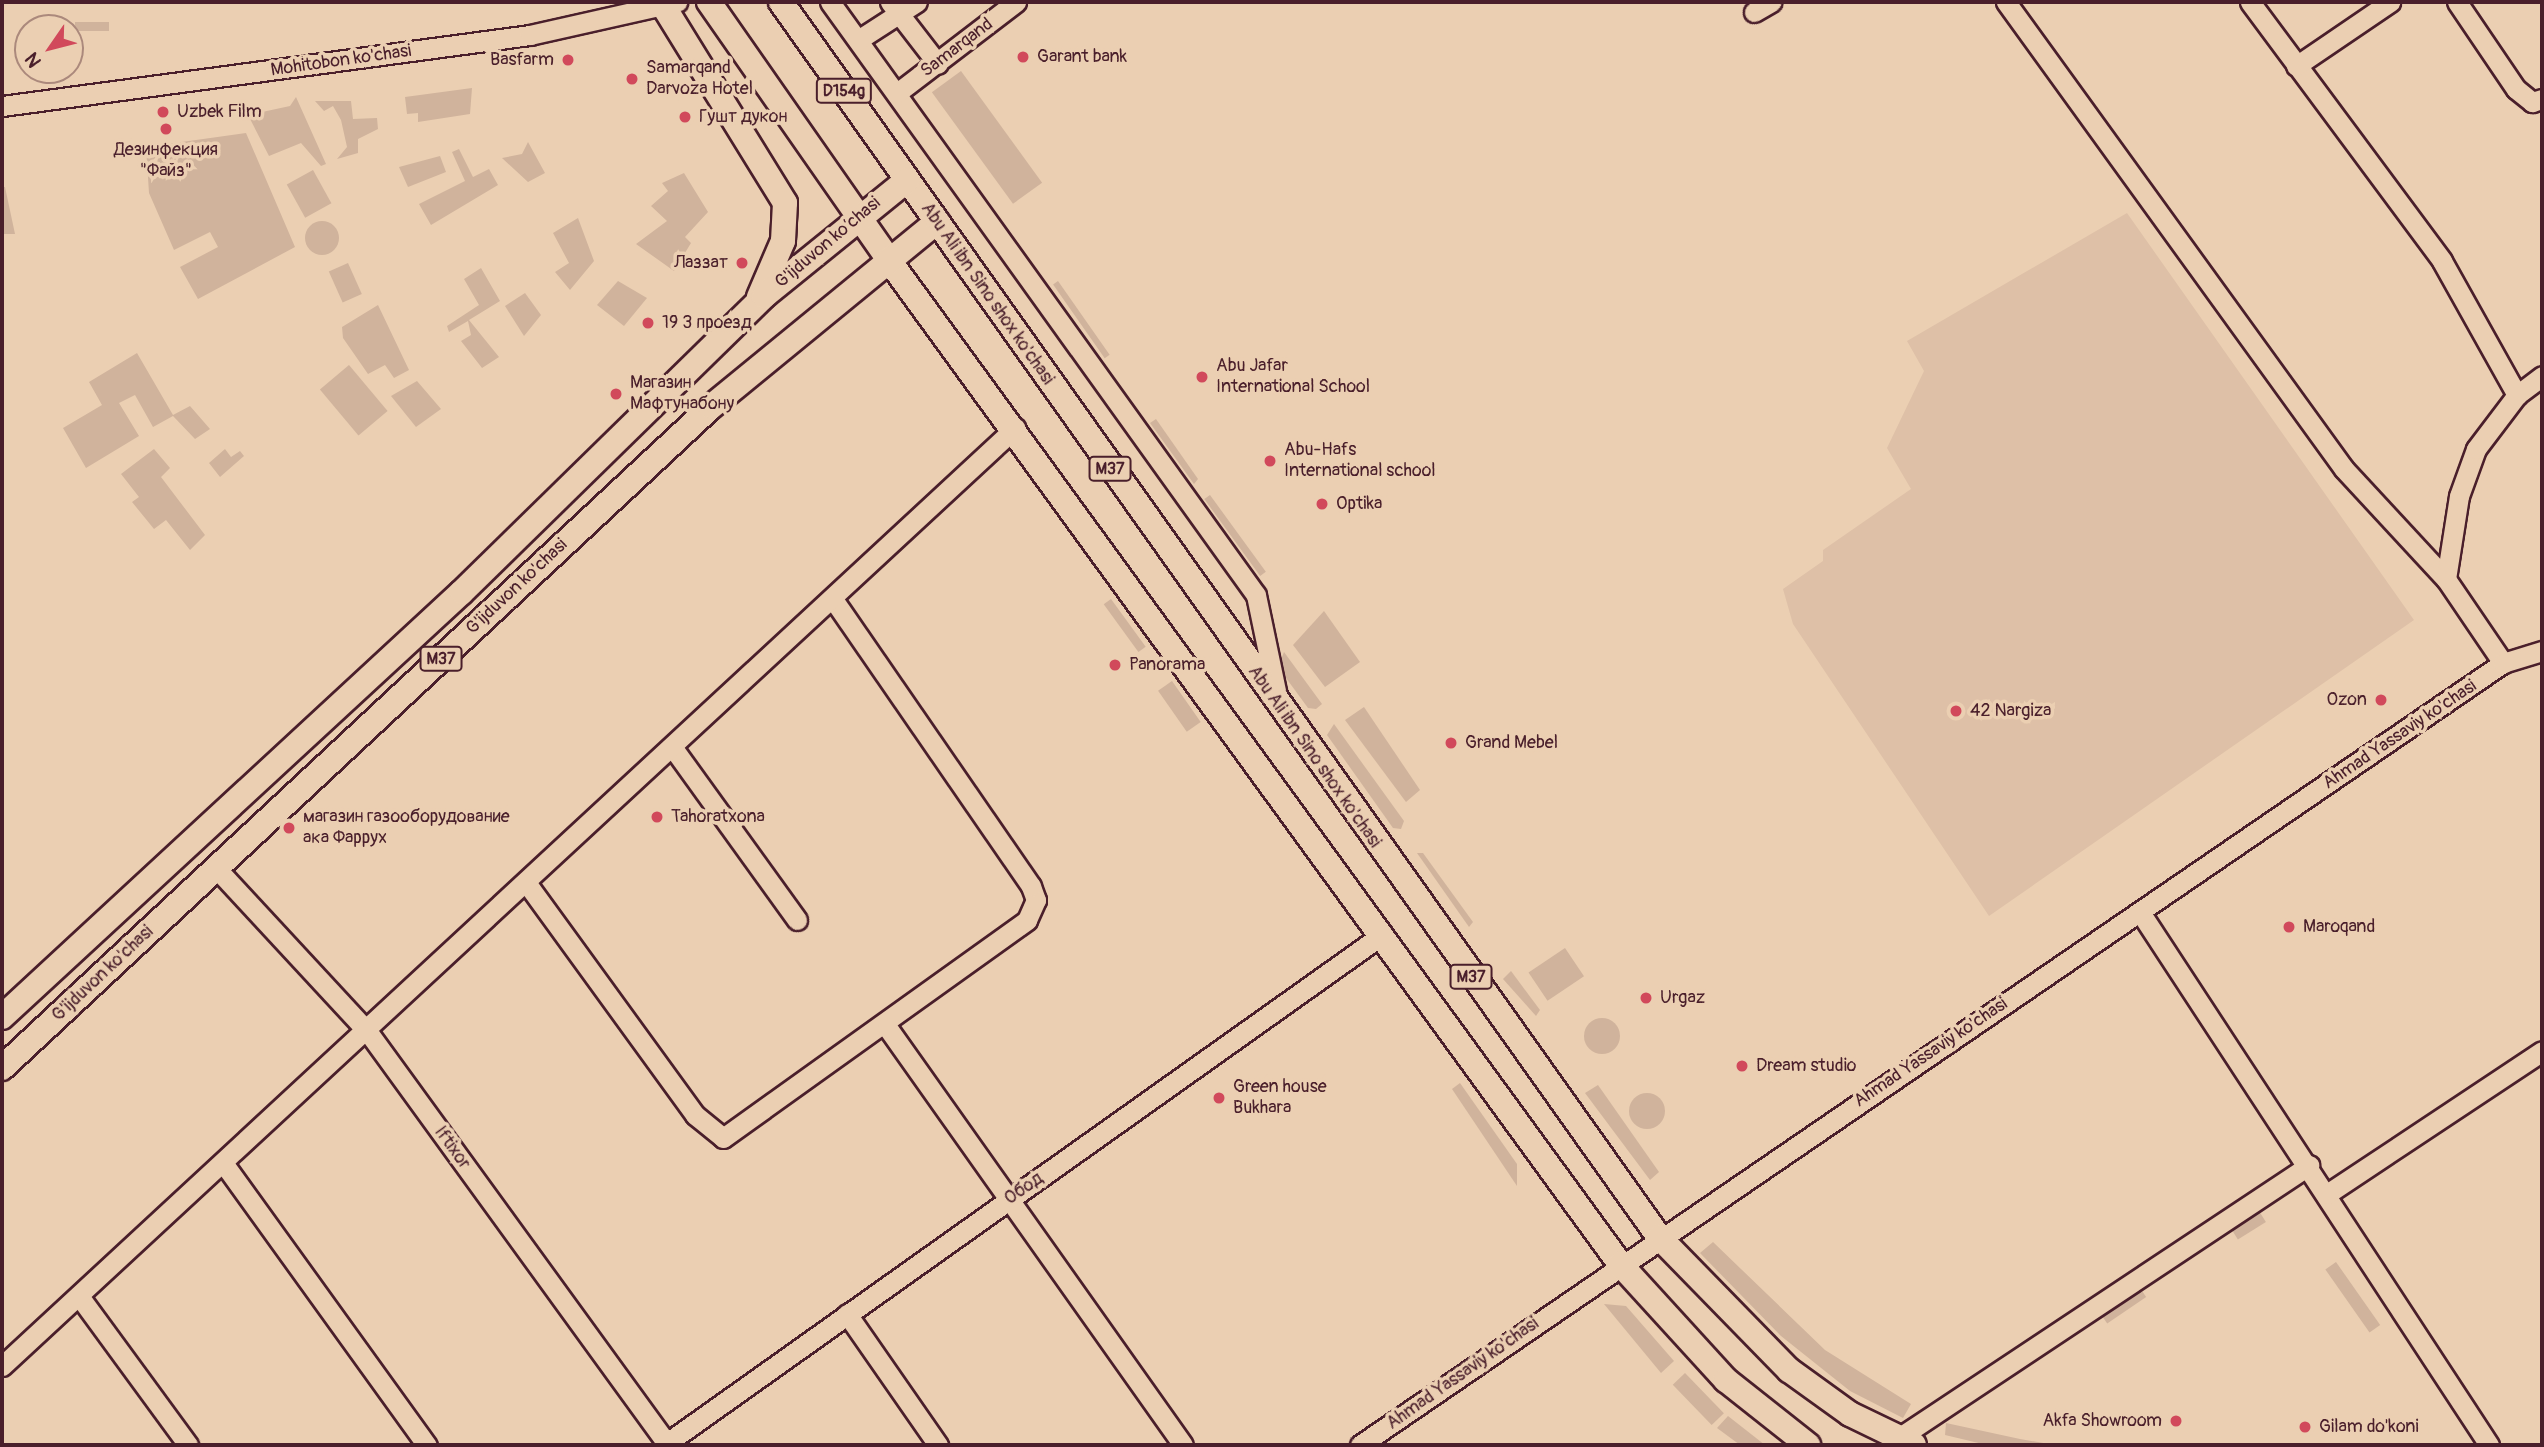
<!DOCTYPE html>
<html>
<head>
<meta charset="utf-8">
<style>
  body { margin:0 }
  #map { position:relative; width:2544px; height:1447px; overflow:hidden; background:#ebcfb2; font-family:Pangolin,sans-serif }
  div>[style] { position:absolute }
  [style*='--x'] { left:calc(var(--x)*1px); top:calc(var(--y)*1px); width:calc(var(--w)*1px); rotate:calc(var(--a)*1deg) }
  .built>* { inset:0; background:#dec0a7 }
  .green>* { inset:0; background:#d0b39c; transform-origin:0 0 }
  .round { border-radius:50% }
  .roads { filter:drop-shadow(2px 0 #4a1f2b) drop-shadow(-2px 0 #4a1f2b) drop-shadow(0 2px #4a1f2b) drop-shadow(0 -2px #4a1f2b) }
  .minor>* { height:19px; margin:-9.5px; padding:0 9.5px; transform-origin:9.5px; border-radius:9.5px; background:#ebcfb2 }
  .major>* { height:24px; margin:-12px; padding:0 12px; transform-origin:12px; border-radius:12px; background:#ebcfb2 }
  .dots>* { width:19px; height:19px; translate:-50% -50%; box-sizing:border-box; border:4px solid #ebcfb2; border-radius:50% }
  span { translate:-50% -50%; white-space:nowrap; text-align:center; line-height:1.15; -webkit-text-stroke:7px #ebcfb2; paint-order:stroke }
  .shield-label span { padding:2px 5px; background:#ebcfb2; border:2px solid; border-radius:5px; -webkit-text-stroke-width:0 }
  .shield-label { font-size:16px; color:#4a1f2b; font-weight:700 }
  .street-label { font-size:18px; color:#4a1f2b }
  .poi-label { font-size:18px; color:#4a1f2b }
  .left { translate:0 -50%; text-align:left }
  .right { translate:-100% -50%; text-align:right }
  .frame { position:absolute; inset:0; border:4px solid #4a1f2b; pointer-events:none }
  .north { position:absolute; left:14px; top:14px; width:70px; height:70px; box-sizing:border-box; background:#ebcfb2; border:2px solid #ab897c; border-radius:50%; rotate:235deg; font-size:19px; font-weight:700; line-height:28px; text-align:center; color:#4a1f2b }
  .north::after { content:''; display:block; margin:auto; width:24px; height:32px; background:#d1495b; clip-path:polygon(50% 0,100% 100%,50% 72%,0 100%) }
</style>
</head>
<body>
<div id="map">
  <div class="built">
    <i style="clip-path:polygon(2127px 213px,2414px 620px,1989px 916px,1793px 624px,1783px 589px,1823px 561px,1823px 550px,1911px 489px,1887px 448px,1924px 371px,1907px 341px)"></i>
  </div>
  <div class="green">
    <i style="left:109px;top:22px;width:9px;height:34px;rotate:90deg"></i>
    <i style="left:961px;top:71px;width:138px;height:36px;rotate:54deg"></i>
    <i style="clip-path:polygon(472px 88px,470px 114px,418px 122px,418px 113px,407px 114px,405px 97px)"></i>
    <i style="clip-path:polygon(296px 97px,326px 164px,321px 166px,301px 143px,269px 156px,248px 115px,290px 106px)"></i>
    <i style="clip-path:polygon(315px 101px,351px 101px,353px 119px,377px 118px,378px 129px,358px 139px,358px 153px,337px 159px,347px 147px,341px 120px,333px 106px,324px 111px)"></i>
    <i style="clip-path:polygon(246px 133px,295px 247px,198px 299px,180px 267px,218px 247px,210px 232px,174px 250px,149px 193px,146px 147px)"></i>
    <i style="clip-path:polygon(528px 142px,545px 173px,528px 182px,502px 158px,522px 154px)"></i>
    <i style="clip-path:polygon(459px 149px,473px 177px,489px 169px,498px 185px,431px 225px,419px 204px,465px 181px,452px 152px)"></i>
    <i style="clip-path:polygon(440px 156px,446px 172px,408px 187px,399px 167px)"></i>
    <i style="left:313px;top:170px;width:38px;height:30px;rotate:61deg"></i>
    <i style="clip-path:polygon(684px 173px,708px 212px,685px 237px,691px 243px,674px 271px,636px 244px,667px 221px,651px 206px,668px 191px,662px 183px)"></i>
    <i style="clip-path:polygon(2px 187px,5px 187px,15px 234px,2px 234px)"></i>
    <i style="clip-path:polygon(578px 218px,594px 261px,570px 290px,555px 272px,569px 263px,553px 233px)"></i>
    <i class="round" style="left:305px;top:221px;width:34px;height:34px"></i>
    <i style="left:348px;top:263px;width:34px;height:21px;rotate:66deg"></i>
    <i style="clip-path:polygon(481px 268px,500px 301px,469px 320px,499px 357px,482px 368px,461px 341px,471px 335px,468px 321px,449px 332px,447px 326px,479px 305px,464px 279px)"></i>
    <i style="clip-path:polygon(618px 281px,647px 298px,624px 326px,597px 305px)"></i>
    <i style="left:1058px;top:281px;width:90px;height:6px;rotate:55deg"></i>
    <i style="clip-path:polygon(525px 293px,541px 315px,524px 336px,505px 306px)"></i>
    <i style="clip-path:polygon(378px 305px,409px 370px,394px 378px,385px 365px,368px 374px,343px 338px,342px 327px)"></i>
    <i style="clip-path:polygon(137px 353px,173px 415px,190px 406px,210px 429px,195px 439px,173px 416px,153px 427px,135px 395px,119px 403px,139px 436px,86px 468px,63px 428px,102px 405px,89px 382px)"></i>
    <i style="left:349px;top:365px;width:60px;height:38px;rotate:50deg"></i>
    <i style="clip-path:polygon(417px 381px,441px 409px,416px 427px,391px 396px)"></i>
    <i style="clip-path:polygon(1156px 419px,1198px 479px,1194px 484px,1150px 423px)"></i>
    <i style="clip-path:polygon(154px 449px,170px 468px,161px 477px,205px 535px,190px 550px,166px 520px,154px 529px,132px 502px,139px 497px,121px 474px)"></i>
    <i style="clip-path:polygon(225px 449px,231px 457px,240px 451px,244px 456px,220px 477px,209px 463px)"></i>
    <i style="left:1210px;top:495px;width:95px;height:7px;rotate:54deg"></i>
    <i style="left:1111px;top:599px;width:59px;height:9px;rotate:54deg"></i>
    <i style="clip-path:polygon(1324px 611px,1360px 662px,1325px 687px,1293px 645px)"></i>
    <i style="clip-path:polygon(1284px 652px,1322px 704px,1316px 709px,1308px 708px,1278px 667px)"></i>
    <i style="left:1172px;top:681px;width:50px;height:17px;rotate:55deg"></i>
    <i style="clip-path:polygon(1364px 707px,1420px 790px,1406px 802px,1345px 720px)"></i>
    <i style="clip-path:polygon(1334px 724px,1404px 821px,1401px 829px,1393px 828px,1327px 735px)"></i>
    <i style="clip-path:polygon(1417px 853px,1423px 853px,1473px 922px,1469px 927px)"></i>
    <i style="left:1565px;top:948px;width:34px;height:44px;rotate:56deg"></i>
    <i style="clip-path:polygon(1511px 971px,1540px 1010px,1536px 1016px,1503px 979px)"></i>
    <i class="round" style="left:1584px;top:1018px;width:36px;height:36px"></i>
    <i style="clip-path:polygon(1460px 1083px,1517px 1164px,1517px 1186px,1452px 1089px)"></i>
    <i style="clip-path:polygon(1598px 1085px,1659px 1172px,1650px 1180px,1585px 1093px)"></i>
    <i class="round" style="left:1629px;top:1093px;width:36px;height:36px"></i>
    <i style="left:2259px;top:1211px;width:13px;height:33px;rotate:58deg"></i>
    <i style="clip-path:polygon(1713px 1242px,1825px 1350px,1911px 1404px,1903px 1418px,1850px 1391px,1781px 1336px,1700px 1253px)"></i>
    <i style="left:2336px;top:1262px;width:77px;height:13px;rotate:55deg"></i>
    <i style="left:2140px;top:1288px;width:11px;height:47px;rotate:56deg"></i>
    <i style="clip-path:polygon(1604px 1304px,1626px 1306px,1674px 1361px,1661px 1373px)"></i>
    <i style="left:1685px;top:1373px;width:56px;height:17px;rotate:46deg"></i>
    <i style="clip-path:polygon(1728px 1416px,1765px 1445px,1740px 1445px,1717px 1428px)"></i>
    <i style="clip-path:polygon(1946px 1423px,2020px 1439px,2055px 1445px,1987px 1445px,1945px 1435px)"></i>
  </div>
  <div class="roads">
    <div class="minor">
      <i style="--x:830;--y:2;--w:730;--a:54.31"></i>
      <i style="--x:1256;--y:595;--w:98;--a:78.2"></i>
      <i style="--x:890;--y:2;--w:78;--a:52.3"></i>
      <i style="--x:2006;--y:2;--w:576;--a:54.1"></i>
      <i style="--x:2344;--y:469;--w:150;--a:47.2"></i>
      <i style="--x:2446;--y:579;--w:102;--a:55.8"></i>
      <i style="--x:2250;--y:2;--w:322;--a:53.4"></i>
      <i style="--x:2442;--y:261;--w:154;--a:60.8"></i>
      <i style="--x:2457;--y:2;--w:105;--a:55.9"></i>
      <i style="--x:2516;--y:89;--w:21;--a:39"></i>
      <i style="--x:2532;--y:102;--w:10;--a:-17"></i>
      <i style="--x:1754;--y:12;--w:20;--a:-30"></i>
      <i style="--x:858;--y:40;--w:70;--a:-32.8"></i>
      <i style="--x:2296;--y:66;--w:114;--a:-34.2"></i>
      <i style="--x:897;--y:93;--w:150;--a:-37.4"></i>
      <i style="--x:2;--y:106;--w:533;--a:-7.66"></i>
      <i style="--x:530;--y:35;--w:151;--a:-12.7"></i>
      <i style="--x:2446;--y:579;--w:84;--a:-81.1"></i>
      <i style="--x:2459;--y:496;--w:50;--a:-70.1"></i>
      <i style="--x:2476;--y:449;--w:68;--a:-52.8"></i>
      <i style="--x:2517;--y:395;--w:31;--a:-37"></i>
      <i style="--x:673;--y:748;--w:212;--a:54.2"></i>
      <i style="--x:216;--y:868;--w:224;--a:47.2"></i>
      <i style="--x:368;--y:1032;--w:510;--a:54.01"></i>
      <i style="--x:528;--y:885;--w:284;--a:54"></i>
      <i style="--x:695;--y:1115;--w:36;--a:39"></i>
      <i style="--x:723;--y:1138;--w:374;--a:-35.6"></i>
      <i style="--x:1027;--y:920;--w:22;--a:-66"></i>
      <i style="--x:1036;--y:900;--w:15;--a:-110"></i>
      <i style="--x:1031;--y:886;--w:347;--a:-124.6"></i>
      <i style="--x:2140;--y:912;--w:637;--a:56.78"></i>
      <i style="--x:887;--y:1027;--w:512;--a:54.7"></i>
      <i style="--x:224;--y:1164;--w:347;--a:54.2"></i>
      <i style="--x:2327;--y:1194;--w:258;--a:-33.6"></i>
      <i style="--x:79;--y:1296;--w:185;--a:53.8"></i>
      <i style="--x:847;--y:1314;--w:160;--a:55.2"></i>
      <i style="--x:2;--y:1366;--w:1381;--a:-42.8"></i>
      <i style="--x:1897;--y:1439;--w:495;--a:-33.6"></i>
      <i style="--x:664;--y:1445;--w:882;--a:-35.4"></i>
      <i style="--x:1360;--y:1445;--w:1385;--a:-34.38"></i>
      <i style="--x:2503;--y:663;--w:41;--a:-17.1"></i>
    </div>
    <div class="major">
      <i style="--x:661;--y:2;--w:236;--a:58.3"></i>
      <i style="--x:785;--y:203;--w:38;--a:93"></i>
      <i style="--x:783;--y:241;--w:61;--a:113.2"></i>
      <i style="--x:709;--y:2;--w:313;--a:55.1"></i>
      <i style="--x:888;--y:259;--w:1243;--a:53.93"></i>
      <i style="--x:1620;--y:1264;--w:157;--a:47.6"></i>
      <i style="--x:1726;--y:1380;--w:105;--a:38.4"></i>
      <i style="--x:781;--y:2;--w:1515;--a:54.59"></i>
      <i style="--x:1659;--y:1237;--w:186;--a:45.7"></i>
      <i style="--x:1789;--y:1370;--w:75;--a:35.8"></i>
      <i style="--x:1850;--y:1414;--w:71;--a:25.8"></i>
      <i style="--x:2;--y:1017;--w:626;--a:-42.74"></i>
      <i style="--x:462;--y:592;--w:423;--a:-44.4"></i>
      <i style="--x:764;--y:296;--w:184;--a:-39"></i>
      <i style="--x:2;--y:1068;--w:971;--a:-43"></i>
      <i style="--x:712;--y:406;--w:291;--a:-39.3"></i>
    </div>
  </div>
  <div class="dots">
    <i style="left:1023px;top:57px;background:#d1495b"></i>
    <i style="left:568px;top:60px;background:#d1495b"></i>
    <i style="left:632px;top:79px;background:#d1495b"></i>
    <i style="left:163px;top:112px;background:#d1495b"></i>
    <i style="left:685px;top:117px;background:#d1495b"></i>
    <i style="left:166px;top:129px;background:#d1495b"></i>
    <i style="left:742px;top:263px;background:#d1495b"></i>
    <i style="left:648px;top:323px;background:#d1495b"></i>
    <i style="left:1202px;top:377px;background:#d1495b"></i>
    <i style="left:616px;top:394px;background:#d1495b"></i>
    <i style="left:1270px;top:461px;background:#d1495b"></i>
    <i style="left:1322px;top:504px;background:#d1495b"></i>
    <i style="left:1115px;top:665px;background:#d1495b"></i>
    <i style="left:2381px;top:700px;background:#d1495b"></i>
    <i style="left:1956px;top:711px;background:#d1495b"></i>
    <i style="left:1451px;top:743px;background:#d1495b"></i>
    <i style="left:657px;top:817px;background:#d1495b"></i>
    <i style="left:289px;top:828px;background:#d1495b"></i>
    <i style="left:2289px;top:927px;background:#d1495b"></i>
    <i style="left:1646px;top:998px;background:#d1495b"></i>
    <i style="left:1742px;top:1066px;background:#d1495b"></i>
    <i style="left:1219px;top:1098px;background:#d1495b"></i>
    <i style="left:2176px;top:1421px;background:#d1495b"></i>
    <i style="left:2305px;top:1427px;background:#d1495b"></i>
  </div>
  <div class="shield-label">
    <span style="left:844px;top:91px">D154g</span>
    <span style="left:1110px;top:469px">M37</span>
    <span style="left:441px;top:659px">M37</span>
    <span style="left:1471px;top:977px">M37</span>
  </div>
  <div class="street-label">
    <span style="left:957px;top:48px;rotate:-37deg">Samarqand</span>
    <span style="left:341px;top:61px;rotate:-8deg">Mohitobon ko'chasi</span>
    <span style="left:828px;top:243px;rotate:-40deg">G'ijduvon ko‘chasi</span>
    <span style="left:987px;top:294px;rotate:55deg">Abu Ali ibn Sino shox ko'chasi</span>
    <span style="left:517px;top:587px;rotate:-43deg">G'ijduvon ko'chasi</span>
    <span style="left:2400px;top:735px;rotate:-34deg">Ahmad Yassaviy ko'chasi</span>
    <span style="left:1314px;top:757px;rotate:55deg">Abu Ali ibn Sino shox ko'chasi</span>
    <span style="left:103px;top:974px;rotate:-43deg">G'ijduvon ko'chasi</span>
    <span style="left:1931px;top:1053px;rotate:-34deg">Ahmad Yassaviy ko'chasi</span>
    <span style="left:452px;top:1148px;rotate:54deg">Iftixor</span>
    <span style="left:1024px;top:1189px;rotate:-35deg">Обод</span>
    <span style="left:1463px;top:1374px;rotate:-35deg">Ahmad Yassaviy ko'chasi</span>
  </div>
  <div class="poi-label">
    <span class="left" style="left:1037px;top:57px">Garant bank</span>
    <span class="right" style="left:554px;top:60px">Basfarm</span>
    <span class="left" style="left:646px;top:79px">Samarqand<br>Darvoza Hotel</span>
    <span class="left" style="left:177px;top:112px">Uzbek Film</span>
    <span class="left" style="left:699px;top:117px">Гушт дукон</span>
    <span style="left:166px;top:161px">Дезинфекция<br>"Файз"</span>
    <span class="right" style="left:728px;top:263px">Лаззат</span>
    <span class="left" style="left:662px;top:323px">19 3 проезд</span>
    <span class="left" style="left:1216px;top:377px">Abu Jafar<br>International School</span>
    <span class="left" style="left:630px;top:394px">Магазин<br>Мафтунабону</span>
    <span class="left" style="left:1284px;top:461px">Abu-Hafs<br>International school</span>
    <span class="left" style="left:1336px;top:504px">Optika</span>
    <span class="left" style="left:1129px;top:665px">Panorama</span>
    <span class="right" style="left:2367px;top:700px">Ozon</span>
    <span class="left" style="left:1970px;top:711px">42 Nargiza</span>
    <span class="left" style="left:1465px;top:743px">Grand Mebel</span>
    <span class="left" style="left:671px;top:817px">Tahoratxona</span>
    <span class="left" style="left:303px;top:828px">магазин газооборудование<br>ака Фаррух</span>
    <span class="left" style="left:2303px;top:927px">Maroqand</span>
    <span class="left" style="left:1660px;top:998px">Urgaz</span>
    <span class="left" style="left:1756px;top:1066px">Dream studio</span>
    <span class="left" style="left:1233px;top:1098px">Green house<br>Bukhara</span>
    <span class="right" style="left:2162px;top:1421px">Akfa Showroom</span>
    <span class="left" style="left:2319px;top:1427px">Gilam do'koni</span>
  </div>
  <div class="frame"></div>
  <div class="north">N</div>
</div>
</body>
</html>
